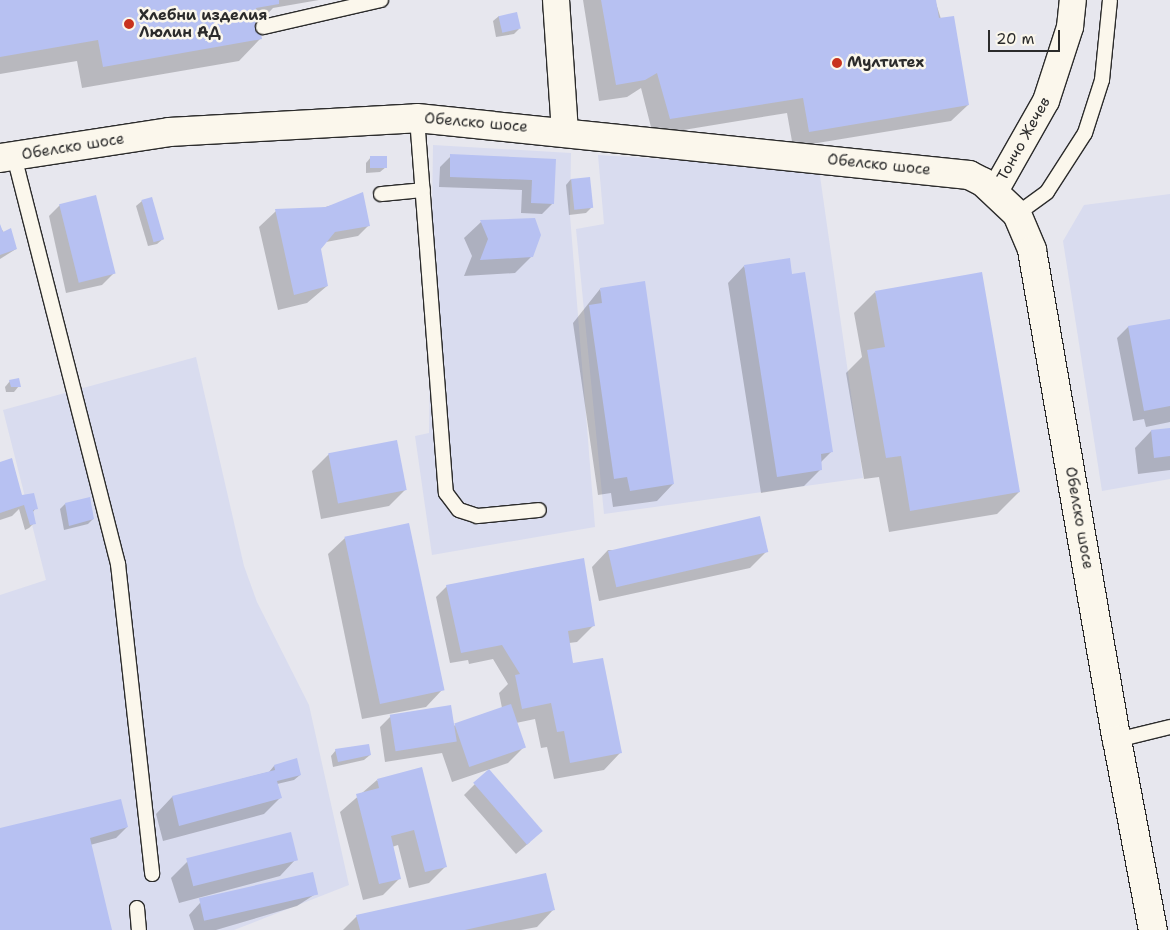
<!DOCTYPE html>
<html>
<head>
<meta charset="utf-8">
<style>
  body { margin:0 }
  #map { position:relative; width:1170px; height:930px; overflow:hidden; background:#e7e7ee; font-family:"Shantell Sans",sans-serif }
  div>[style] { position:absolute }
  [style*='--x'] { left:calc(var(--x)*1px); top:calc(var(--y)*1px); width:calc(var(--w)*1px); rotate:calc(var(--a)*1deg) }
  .built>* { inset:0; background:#d9dcef }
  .shadow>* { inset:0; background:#0003 }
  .building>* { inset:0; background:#b7c1f2; transform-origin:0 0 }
  .roads { filter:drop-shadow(1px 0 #2b2b2b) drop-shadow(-1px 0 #2b2b2b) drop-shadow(0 1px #2b2b2b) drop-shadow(0 -1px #2b2b2b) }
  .service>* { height:14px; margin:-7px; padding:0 7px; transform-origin:7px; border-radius:7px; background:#fbf7ec }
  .minor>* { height:26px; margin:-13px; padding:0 13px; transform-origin:13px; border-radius:13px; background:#fbf7ec }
  .tertiary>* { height:28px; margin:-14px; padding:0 14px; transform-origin:14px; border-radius:14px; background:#fbf7ec }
  .dots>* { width:14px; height:14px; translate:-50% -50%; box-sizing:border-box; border:2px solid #fbf7ec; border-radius:50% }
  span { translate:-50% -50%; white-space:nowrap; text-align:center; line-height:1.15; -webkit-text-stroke:5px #fbf7ec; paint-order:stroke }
  .poi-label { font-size:15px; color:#2b2b2b; font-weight:700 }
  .left { translate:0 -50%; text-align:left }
  .street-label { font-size:15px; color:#2b2b2b }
  .scale { position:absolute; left:988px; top:30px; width:72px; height:22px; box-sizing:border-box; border:2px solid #2b2b2b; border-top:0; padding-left:6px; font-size:15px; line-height:18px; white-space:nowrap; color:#2b2b2b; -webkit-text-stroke:4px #fbf7ec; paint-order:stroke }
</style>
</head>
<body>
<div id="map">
  <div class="built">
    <i style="clip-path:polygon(433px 145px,571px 153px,570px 216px,595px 527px,432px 555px,415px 436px,429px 433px)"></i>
    <i style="clip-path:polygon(598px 155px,819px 169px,863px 478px,604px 514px,576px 229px,604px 224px)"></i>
    <i style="clip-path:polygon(1170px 194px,1170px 479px,1102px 491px,1063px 241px,1084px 205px)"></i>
    <i style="clip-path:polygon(196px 357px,244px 566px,257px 602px,309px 705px,349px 885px,234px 930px,0 930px,0 595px,46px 580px,3px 410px)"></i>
  </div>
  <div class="shadow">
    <i style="clip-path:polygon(0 0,319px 0,273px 8px,258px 24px,260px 39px,239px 61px,82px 88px,77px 61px,0 74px)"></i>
    <i style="clip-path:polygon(583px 0,935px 0,968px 105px,951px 121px,793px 147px,787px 113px,653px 135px,641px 88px,627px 97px,599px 101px)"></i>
    <i style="clip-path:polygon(499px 16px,519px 29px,514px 34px,496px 37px,493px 21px)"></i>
    <i style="clip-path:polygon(451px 156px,555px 160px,553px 203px,542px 214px,521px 213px,522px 190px,439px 187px,440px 167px)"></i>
    <i style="clip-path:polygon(371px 157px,386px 167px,380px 172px,366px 173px,366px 163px)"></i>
    <i style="clip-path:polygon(571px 179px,592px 207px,586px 213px,569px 215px,566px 185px)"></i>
    <i style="clip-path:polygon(142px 201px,163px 239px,157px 244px,148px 246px,136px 206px)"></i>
    <i style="clip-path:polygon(347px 201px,369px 225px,358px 236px,326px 242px,320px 249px,327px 286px,307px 303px,278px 310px,259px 227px,276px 211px,311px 211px)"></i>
    <i style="clip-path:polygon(60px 205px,114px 273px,102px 285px,66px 293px,49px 216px)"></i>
    <i style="clip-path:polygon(481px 222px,532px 256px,515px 273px,464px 276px,472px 256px,464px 238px)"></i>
    <i style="clip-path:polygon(0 227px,16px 249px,0 259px)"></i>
    <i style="clip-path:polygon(744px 266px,832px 451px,820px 463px,821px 469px,804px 486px,761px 493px,728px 283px)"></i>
    <i style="clip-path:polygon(600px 289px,673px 484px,657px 501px,613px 507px,611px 493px,598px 495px,573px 323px)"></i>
    <i style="clip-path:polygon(875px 292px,1019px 492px,997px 514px,889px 532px,879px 477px,864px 479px,846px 373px,862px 357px,854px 313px)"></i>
    <i style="clip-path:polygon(1170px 320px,1170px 422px,1146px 427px,1144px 419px,1133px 421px,1117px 338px,1128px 327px)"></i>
    <i style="clip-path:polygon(10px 381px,19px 386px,14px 392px,6px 392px,5px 387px)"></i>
    <i style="clip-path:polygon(1170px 429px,1170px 470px,1138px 474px,1135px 448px,1151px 431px)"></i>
    <i style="clip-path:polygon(329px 454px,405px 490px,389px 506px,321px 519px,312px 471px)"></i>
    <i style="clip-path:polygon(0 464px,21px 497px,36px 508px,32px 513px,34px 523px,29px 528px,25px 530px,19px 509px,12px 516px,0 520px)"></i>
    <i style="clip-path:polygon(65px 504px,93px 519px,88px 524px,64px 530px,60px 509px)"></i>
    <i style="clip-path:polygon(345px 538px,442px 690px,426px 707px,362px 719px,328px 554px)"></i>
    <i style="clip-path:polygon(608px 550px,766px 552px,750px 568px,599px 601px,592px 567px)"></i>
    <i style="clip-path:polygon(447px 586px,594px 625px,577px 642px,569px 643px,572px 663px,620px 753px,604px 770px,554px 779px,547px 747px,541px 748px,535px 719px,516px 723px,525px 746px,508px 763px,452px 782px,442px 753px,385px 762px,380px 727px,391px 716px,453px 726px,502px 708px,499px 693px,508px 684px,493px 659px,469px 664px,468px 660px,450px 663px,436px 597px)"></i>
    <i style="clip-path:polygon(336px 750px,370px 755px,364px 760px,333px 767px,331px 756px)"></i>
    <i style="clip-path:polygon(274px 766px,300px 775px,294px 780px,277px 784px,280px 798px,264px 814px,163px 841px,156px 814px,172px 797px,269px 772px)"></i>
    <i style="clip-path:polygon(377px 780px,446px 866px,429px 883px,409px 888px,398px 845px,392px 847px,400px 878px,383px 895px,363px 900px,340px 812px)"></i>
    <i style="clip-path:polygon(475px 784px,530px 842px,516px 854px,464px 795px)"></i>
    <i style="clip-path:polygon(127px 827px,116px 838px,90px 845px,110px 930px,0 930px,0 830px)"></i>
    <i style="clip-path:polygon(296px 859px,280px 876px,179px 903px,171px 878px,188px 861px)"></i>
    <i style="clip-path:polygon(303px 877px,317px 893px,297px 906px,216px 930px,194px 930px,189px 915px,200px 903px)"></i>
    <i style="clip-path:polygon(553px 910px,537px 927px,521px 930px,343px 930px,357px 916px)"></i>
  </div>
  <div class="building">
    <i style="clip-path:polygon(0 0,279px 0,279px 4px,256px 8px,262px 39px,103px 67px,98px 40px,0 57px)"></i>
    <i style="clip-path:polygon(601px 0,936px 0,939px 18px,954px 16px,969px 105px,809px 132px,803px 98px,670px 119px,657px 73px,645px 80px,616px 85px)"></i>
    <i style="left:517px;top:12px;width:17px;height:19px;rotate:77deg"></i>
    <i style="clip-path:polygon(450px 154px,556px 159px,554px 204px,531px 203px,532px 180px,450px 177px)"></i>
    <i style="left:370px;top:156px;width:17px;height:12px"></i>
    <i style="left:590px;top:177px;width:31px;height:19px;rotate:84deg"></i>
    <i style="clip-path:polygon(363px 192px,370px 226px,335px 232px,321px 249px,328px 286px,294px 295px,275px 209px,326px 207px)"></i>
    <i style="left:96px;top:195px;width:81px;height:38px;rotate:76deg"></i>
    <i style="left:152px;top:197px;width:44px;height:11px;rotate:74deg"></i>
    <i style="clip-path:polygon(535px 218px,541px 235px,533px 257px,480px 260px,488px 239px,480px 220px)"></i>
    <i style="clip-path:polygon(0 224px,3px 232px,11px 228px,17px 249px,0 255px)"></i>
    <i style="clip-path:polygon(790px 258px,792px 274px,805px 272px,833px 452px,821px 454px,822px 470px,777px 477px,744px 265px)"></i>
    <i style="clip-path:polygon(982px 272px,1020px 492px,910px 511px,901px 456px,886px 458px,867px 350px,885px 347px,875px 291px)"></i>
    <i style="clip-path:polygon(645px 281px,674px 484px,630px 491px,627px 477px,614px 479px,589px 305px,602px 303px,600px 288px)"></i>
    <i style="clip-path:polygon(1170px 319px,1170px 406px,1144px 411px,1128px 326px)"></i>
    <i style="clip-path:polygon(19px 378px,21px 387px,11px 387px,9px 380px)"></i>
    <i style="clip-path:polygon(1170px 428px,1170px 456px,1154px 458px,1151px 430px)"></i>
    <i style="left:397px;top:440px;width:51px;height:70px;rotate:79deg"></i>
    <i style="clip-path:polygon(12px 458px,22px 495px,34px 493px,38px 509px,33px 510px,36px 524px,30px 525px,24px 505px,0 513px,0 462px)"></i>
    <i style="clip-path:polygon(90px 497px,94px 519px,69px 526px,65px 503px)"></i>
    <i style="left:760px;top:516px;width:37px;height:156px;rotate:77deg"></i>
    <i style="left:409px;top:523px;width:171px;height:66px;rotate:78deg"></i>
    <i style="clip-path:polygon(584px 558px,595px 626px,568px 631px,573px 663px,603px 658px,622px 753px,570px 763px,564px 731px,557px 732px,551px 703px,522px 709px,515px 675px,520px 674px,502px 645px,461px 653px,446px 585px)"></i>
    <i style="left:511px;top:704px;width:46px;height:60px;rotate:71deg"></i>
    <i style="left:451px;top:705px;width:37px;height:62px;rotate:81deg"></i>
    <i style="clip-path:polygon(369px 744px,371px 755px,338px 762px,335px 749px)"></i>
    <i style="clip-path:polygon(297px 758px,301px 775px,277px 781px,282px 798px,179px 826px,172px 796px,275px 770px,274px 765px)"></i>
    <i style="clip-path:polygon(422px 767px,447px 867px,425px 872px,414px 830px,391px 836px,401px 879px,379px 884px,356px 794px,379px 788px,377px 779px)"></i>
    <i style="left:489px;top:769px;width:82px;height:21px;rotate:49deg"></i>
    <i style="clip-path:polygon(121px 799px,128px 827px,90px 838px,112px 930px,0 930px,0 828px)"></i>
    <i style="left:291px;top:832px;width:29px;height:108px;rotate:76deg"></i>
    <i style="left:313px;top:872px;width:23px;height:117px;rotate:77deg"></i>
    <i style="clip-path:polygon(546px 873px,555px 910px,465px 930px,360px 930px,356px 915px)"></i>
  </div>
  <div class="roads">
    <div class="service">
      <i style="--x:263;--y:27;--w:121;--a:-12.9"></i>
      <i style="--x:417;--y:118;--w:376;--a:85.6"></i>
      <i style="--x:446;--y:493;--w:21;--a:53"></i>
      <i style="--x:459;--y:510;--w:19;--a:18"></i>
      <i style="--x:477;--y:516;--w:62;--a:-5.5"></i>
      <i style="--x:14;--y:156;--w:421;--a:75.7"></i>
      <i style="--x:118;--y:564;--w:312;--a:83.7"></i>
      <i style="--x:381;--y:194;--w:42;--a:-5.4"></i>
      <i style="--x:1017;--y:214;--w:37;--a:-36"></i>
      <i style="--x:1047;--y:192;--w:70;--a:-57.2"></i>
      <i style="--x:1085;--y:133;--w:56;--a:-72.2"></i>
      <i style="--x:1102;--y:80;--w:80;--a:-84.3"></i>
      <i style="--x:1117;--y:740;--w:55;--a:-13.8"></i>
      <i style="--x:137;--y:908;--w:22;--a:85"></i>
    </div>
    <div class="minor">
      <i style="--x:556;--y:0;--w:131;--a:86.1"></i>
      <i style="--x:995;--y:191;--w:103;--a:-60.5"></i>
      <i style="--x:1046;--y:101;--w:78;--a:-72"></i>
      <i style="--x:1070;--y:27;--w:27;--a:-84"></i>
    </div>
    <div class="tertiary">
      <i style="--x:0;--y:158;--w:171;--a:-8.7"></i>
      <i style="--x:169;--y:132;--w:248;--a:-3.2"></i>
      <i style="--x:417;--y:118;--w:555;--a:5.9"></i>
      <i style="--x:969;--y:175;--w:16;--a:27"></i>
      <i style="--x:983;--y:182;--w:47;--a:43.3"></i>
      <i style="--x:1017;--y:214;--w:39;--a:67"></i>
      <i style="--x:1032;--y:250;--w:497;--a:80.2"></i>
      <i style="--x:1117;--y:740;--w:193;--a:79.3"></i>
    </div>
  </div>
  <div class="dots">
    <i style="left:129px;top:24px;background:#c8321e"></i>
    <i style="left:837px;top:63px;background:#c8321e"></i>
  </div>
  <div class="poi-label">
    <span class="left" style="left:139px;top:24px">Хлебни изделия<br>Люлин АД</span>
    <span class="left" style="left:847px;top:63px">Мултитех</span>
  </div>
  <div class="street-label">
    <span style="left:476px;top:123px;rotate:5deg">Обелско шосе</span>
    <span style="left:1024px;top:139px;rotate:-61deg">Тончо Жечев</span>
    <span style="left:73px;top:147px;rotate:-9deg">Обелско шосе</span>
    <span style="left:879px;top:165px;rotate:6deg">Обелско шосе</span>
    <span style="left:1079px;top:518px;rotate:80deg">Обелско шосе</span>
  </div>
  <div class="scale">20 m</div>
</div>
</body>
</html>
